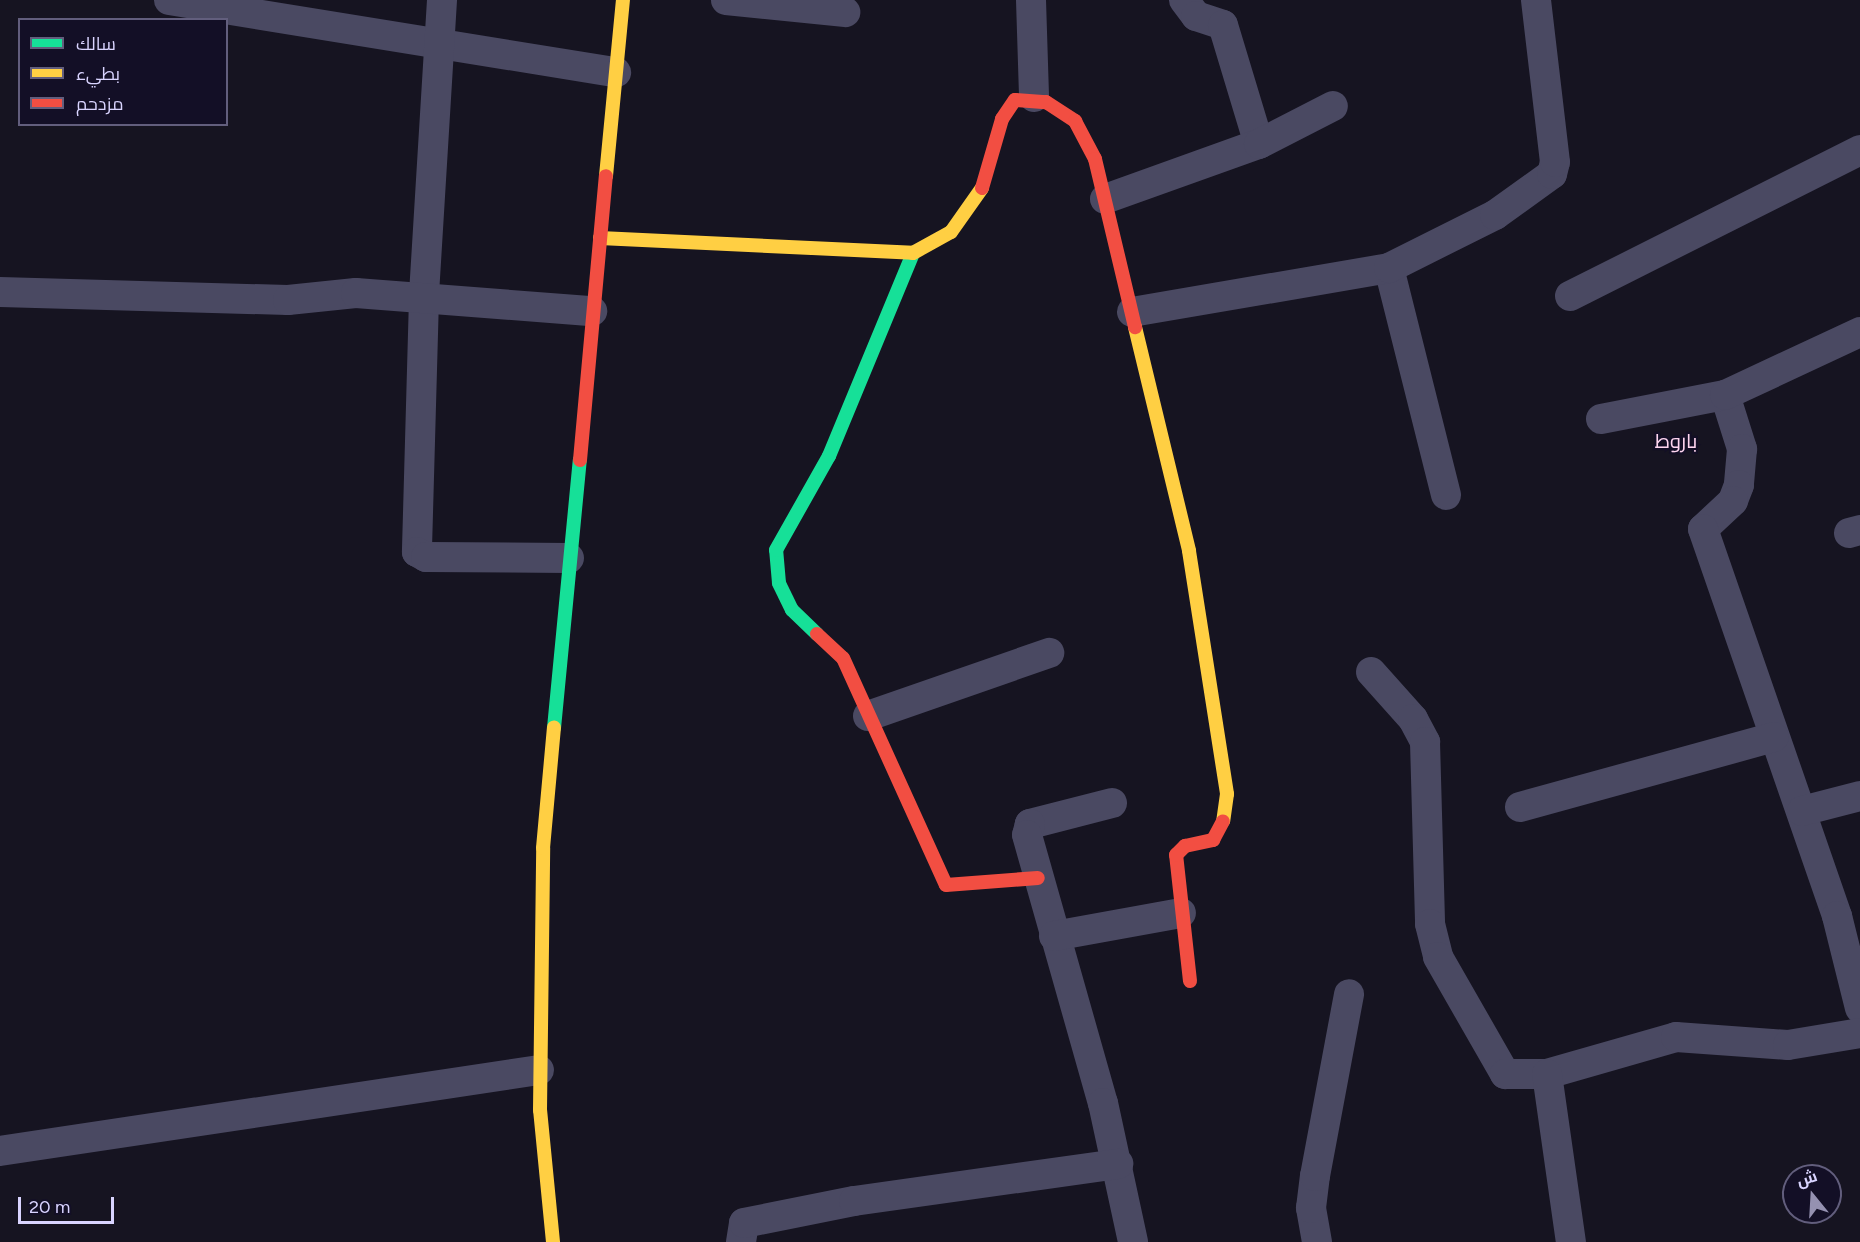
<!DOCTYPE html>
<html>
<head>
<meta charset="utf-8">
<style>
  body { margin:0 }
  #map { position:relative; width:1860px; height:1242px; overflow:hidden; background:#161421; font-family:Figtree,Cairo,sans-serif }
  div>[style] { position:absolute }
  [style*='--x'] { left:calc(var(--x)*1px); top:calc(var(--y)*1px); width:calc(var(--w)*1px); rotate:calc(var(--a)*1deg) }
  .street>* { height:30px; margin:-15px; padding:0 15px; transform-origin:15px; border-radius:15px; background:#4a4962 }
  .fast>* { height:14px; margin:-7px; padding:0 7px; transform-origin:7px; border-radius:7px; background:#16e098 }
  .slow>* { height:14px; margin:-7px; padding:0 7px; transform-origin:7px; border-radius:7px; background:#ffcf43 }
  .jam>* { height:14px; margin:-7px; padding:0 7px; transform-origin:7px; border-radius:7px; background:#f24e42 }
  span { translate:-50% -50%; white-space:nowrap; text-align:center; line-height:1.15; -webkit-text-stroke:4.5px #130f26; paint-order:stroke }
  .quarter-label { font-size:20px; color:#ffd6f0 }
  .legend { position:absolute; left:18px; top:18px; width:210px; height:108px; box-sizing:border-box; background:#130f26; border:2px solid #625e7d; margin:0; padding:8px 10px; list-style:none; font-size:18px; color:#d9d4ff }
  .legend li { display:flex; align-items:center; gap:12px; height:30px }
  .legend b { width:30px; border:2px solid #625e7d }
  .north { position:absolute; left:1782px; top:1164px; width:60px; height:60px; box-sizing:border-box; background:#130f26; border:2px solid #625e7d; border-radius:50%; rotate:342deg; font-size:16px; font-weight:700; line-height:24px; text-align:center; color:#d9d4ff }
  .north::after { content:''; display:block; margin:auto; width:21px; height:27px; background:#9591b1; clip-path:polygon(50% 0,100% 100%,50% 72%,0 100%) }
  .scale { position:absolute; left:18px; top:1197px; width:96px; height:27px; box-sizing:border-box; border:3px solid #d9d4ff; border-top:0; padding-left:8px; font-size:18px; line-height:21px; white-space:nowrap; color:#d9d4ff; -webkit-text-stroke:4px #130f26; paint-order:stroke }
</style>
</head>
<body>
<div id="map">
  <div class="street">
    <i style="--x:169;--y:0;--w:453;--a:9.2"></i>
    <i style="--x:442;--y:0;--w:299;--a:93.5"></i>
    <i style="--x:424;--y:298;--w:254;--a:91.6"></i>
    <i style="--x:417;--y:552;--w:10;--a:29"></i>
    <i style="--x:426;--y:557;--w:143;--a:0.4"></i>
    <i style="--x:726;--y:0;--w:120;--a:5.8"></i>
    <i style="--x:1031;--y:0;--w:97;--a:88.2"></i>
    <i style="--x:1184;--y:0;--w:20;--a:53"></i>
    <i style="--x:1196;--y:16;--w:28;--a:18"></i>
    <i style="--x:1223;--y:25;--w:124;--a:73.2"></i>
    <i style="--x:1105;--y:199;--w:164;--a:-19.7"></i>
    <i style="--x:1259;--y:144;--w:83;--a:-27.2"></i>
    <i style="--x:1389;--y:268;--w:234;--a:75.9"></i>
    <i style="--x:0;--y:292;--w:288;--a:1.6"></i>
    <i style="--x:288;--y:300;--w:68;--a:-5.9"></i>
    <i style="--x:356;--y:293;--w:237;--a:4.4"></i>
    <i style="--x:1570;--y:296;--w:325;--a:-26.7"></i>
    <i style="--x:1132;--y:312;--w:261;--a:-9.7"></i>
    <i style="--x:1389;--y:268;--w:119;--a:-26.6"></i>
    <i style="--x:1495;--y:215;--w:70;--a:-35.7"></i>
    <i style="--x:1552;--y:174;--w:12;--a:-76"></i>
    <i style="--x:1555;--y:162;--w:163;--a:-96.7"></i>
    <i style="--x:1725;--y:395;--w:57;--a:72.5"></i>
    <i style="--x:1742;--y:449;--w:36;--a:95"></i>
    <i style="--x:1739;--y:485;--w:17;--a:111"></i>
    <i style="--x:1733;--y:501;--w:41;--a:137"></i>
    <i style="--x:1703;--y:529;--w:410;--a:70.9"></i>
    <i style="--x:1837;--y:916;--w:95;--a:76"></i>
    <i style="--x:1601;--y:419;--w:126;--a:-11"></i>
    <i style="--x:1725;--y:395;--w:149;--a:-25"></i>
    <i style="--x:1849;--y:533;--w:11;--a:-15"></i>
    <i style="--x:1371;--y:672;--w:63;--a:48.2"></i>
    <i style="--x:1413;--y:719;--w:26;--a:62"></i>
    <i style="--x:1425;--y:742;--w:182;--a:88.4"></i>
    <i style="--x:1430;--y:924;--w:34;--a:76"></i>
    <i style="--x:1438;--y:957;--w:135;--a:60.2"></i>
    <i style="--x:1505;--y:1074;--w:42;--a:0"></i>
    <i style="--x:1547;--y:1074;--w:134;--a:-16"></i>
    <i style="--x:1676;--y:1037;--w:112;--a:4.1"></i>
    <i style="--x:1788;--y:1045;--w:73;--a:-9.5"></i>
    <i style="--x:868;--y:716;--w:192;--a:-19.2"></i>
    <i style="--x:1112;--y:803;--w:85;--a:165.6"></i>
    <i style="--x:1030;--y:824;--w:11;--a:105"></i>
    <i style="--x:1027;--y:835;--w:279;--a:74.2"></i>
    <i style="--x:1103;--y:1103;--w:142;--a:77.8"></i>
    <i style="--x:1520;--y:807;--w:263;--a:-15.4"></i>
    <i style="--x:1802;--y:811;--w:60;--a:-14.5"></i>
    <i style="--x:1054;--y:936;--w:129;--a:-10.3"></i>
    <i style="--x:1547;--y:1074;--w:170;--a:81.9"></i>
    <i style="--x:0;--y:1151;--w:545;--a:-8.55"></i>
    <i style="--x:741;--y:1242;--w:19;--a:-81"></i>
    <i style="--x:744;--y:1223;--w:112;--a:-11.3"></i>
    <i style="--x:854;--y:1201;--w:267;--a:-8"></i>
    <i style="--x:1317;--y:1242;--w:35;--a:-100"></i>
    <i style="--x:1311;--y:1208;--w:32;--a:-83"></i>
    <i style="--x:1315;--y:1176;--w:185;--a:-79.4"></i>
  </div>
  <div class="fast">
    <i style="--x:817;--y:634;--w:35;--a:-136"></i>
    <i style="--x:792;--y:610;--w:30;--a:-116"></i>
    <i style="--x:779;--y:583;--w:33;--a:-95"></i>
    <i style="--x:776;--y:550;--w:108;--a:-60.6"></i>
    <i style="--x:829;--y:456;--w:220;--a:-67.5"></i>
    <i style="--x:554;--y:728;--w:269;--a:-84.5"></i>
  </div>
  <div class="slow">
    <i style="--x:606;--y:176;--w:177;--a:-84.5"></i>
    <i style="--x:600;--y:238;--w:313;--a:2.7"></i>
    <i style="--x:913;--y:253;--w:43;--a:-28.9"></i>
    <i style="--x:951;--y:232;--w:54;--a:-54.8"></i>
    <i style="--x:1135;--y:327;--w:230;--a:76.4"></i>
    <i style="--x:1189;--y:551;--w:246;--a:81.1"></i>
    <i style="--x:1227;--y:794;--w:27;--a:98"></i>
    <i style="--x:553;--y:1242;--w:133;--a:-95.6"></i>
    <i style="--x:540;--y:1110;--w:262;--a:-89.3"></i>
    <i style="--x:543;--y:848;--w:121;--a:-84.8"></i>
  </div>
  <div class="jam">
    <i style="--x:982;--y:188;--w:72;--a:-73.8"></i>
    <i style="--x:1002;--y:119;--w:23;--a:-56"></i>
    <i style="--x:1015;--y:100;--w:31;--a:4"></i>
    <i style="--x:1046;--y:102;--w:35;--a:33"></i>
    <i style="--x:1075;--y:121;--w:43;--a:62.2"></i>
    <i style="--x:1095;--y:159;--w:173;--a:76.6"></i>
    <i style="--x:580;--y:460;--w:285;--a:-84.8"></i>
    <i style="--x:817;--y:634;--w:35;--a:43"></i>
    <i style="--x:843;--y:658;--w:249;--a:65.6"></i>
    <i style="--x:946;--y:885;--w:92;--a:-4.4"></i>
    <i style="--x:1190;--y:981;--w:127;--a:-96.3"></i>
    <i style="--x:1176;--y:855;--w:13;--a:-45"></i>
    <i style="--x:1185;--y:846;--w:29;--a:-12"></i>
    <i style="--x:1213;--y:840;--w:21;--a:-62"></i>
  </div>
  <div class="quarter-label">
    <span style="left:1676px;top:441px">باروط</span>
  </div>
  <ul class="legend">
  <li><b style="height:8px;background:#16e098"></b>سالك</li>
  <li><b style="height:8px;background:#ffcf43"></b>بطيء</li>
  <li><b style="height:8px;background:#f24e42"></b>مزدحم</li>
  </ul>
  <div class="north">ش</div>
  <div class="scale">20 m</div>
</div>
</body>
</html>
